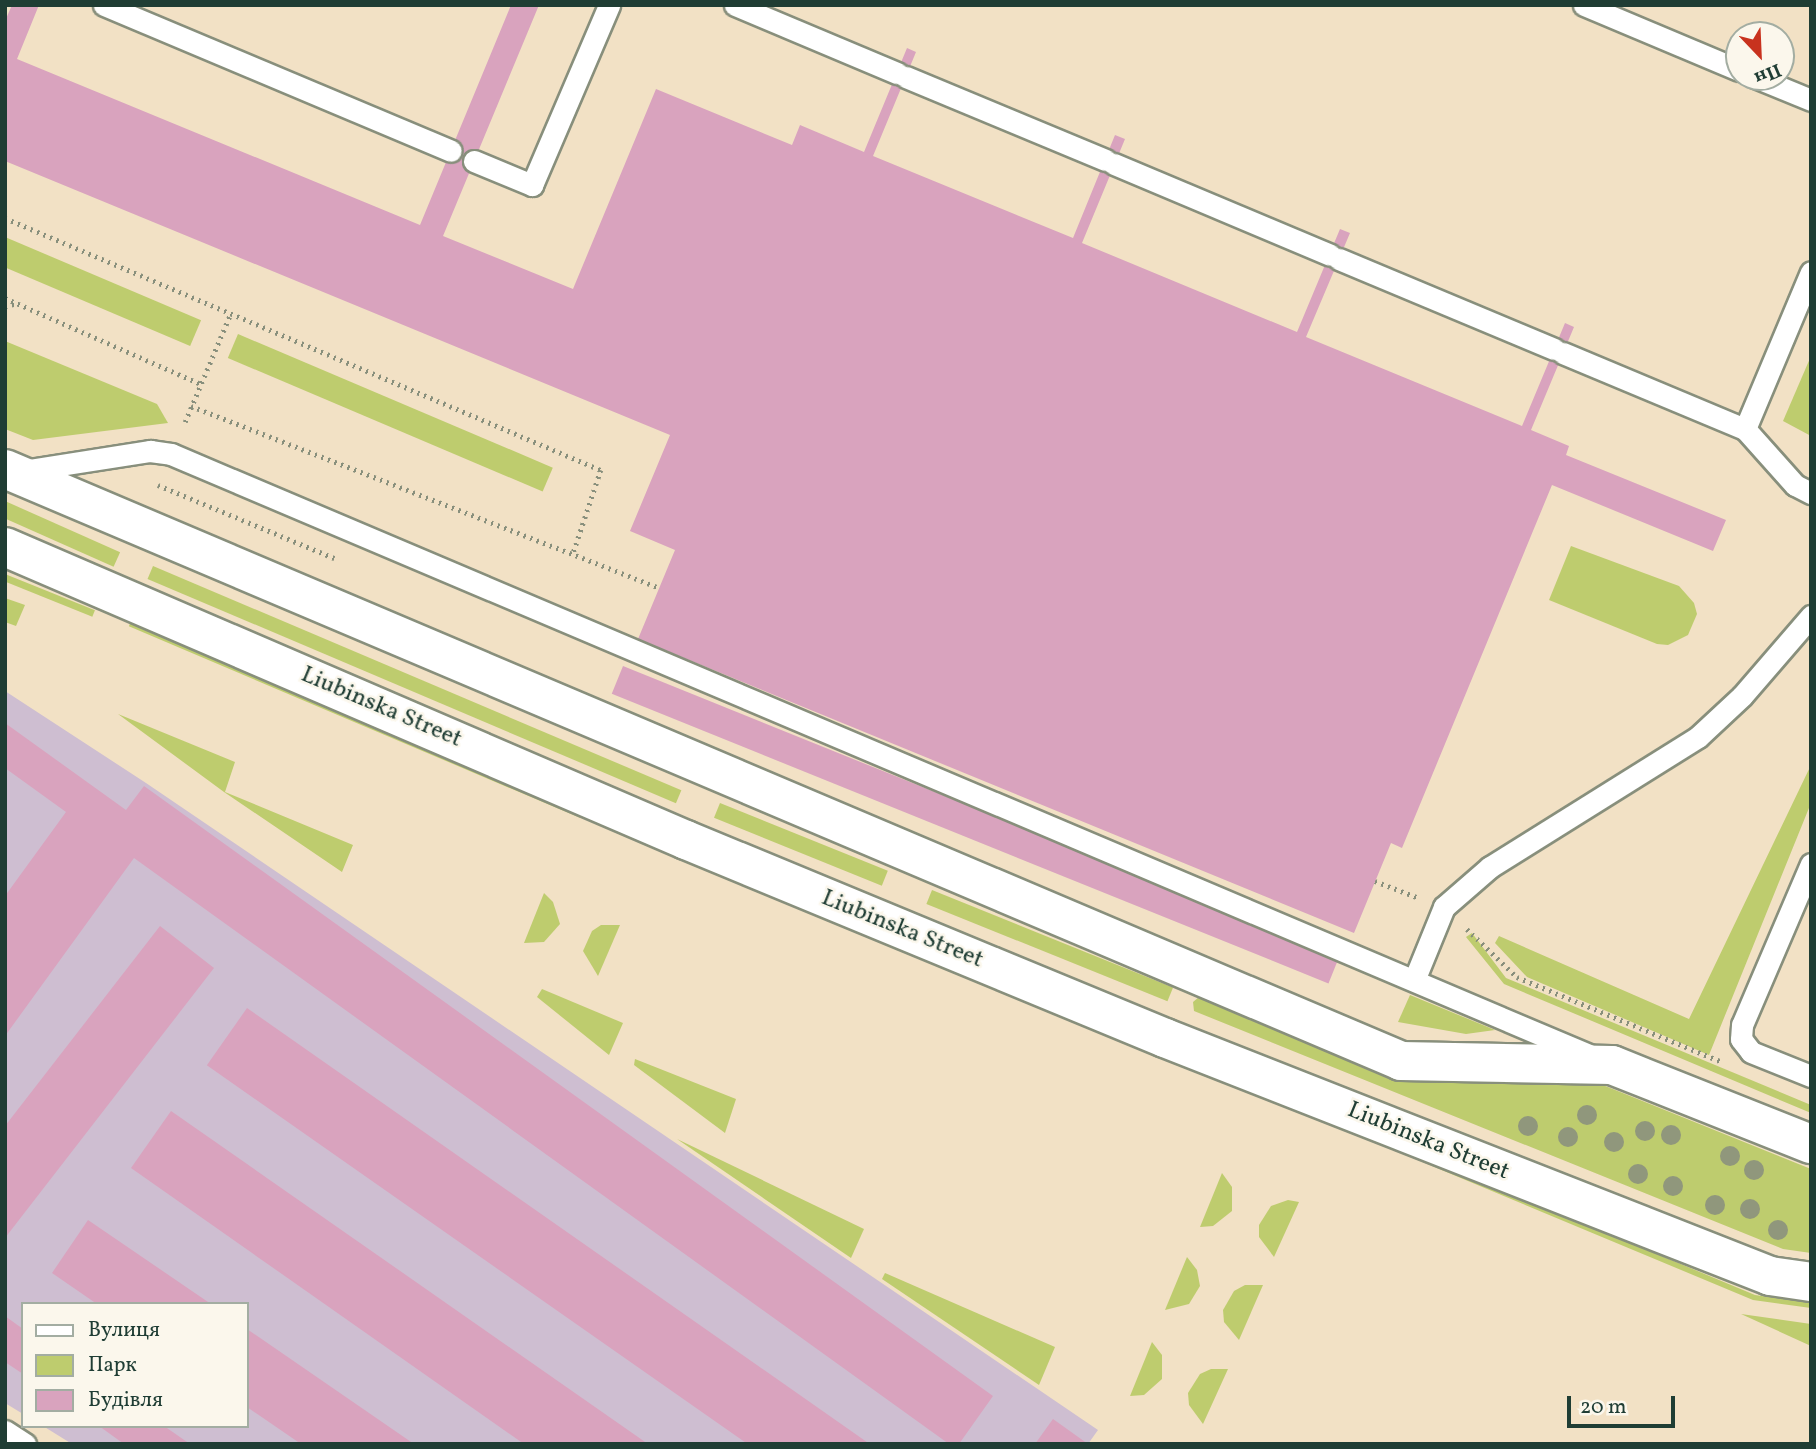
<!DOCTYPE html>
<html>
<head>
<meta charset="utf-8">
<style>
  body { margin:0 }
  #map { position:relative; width:1816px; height:1449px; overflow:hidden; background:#f2e1c5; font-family:Vollkorn,serif }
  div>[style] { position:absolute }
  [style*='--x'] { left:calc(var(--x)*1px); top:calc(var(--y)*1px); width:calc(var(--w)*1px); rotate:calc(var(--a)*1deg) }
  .industrial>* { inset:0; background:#cebed1 }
  .green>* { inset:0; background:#becc6e; transform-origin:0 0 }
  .building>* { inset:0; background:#d9a3be; transform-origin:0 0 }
  .path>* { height:4.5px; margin-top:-2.25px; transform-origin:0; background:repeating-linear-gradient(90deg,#888f7c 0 2px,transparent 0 7px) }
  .roads { filter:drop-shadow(2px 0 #888f7c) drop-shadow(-2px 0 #888f7c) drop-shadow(0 2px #888f7c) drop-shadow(0 -2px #888f7c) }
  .service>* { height:21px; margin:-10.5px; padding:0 10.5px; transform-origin:10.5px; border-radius:10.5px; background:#fff }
  .tertiary>* { height:38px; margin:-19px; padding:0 19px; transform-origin:19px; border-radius:19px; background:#fff }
  .trees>* { width:20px; height:20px; margin:-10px; border-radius:50%; background:#90977c }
  span { translate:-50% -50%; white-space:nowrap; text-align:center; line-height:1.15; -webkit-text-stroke:5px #fbf7ec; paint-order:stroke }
  .street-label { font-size:24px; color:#1f3d34 }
  .frame { position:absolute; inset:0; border:7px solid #1f3d34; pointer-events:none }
  .legend { position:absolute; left:21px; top:1302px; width:228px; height:126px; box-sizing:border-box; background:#fbf7ec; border:2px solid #a3ada2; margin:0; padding:9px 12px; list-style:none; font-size:21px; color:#1f3d34 }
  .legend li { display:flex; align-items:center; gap:14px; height:35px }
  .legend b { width:35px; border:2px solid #a3ada2 }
  .north { position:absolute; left:1725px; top:21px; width:70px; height:70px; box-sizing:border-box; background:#fbf7ec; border:2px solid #a3ada2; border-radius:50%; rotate:157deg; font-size:19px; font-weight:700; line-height:28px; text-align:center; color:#1f3d34 }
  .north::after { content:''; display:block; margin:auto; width:24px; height:32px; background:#c8321e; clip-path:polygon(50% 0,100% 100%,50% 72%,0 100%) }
  .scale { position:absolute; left:1567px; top:1396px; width:108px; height:32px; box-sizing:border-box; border:4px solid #1f3d34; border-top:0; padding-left:9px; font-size:21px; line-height:24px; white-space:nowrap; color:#1f3d34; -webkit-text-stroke:5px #fbf7ec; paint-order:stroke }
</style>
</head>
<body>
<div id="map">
  <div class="industrial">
    <i style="clip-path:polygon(5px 691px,146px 783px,1098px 1430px,1088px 1444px,72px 1444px,43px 1426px,247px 1426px,247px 1304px,23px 1304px,23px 1414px,5px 1403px)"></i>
  </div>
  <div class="green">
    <i style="left:5px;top:237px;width:213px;height:28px;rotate:23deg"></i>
    <i style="left:238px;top:334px;width:342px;height:26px;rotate:23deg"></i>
    <i style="clip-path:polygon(5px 341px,157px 404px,168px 423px,33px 440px,5px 429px)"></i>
    <i style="clip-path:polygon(1811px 356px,1811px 436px,1783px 421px)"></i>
    <i style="left:5px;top:501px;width:126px;height:16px;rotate:24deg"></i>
    <i style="clip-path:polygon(1571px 546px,1679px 586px,1694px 603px,1697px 614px,1688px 635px,1668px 645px,1657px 644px,1549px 600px)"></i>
    <i style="left:153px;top:566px;width:574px;height:14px;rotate:23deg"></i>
    <i style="left:5px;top:574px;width:97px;height:7px;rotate:22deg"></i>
    <i style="clip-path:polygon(5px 598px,25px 605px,16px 626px,5px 622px)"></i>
    <i style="left:132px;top:619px;width:490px;height:8px;rotate:23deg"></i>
    <i style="clip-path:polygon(118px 714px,235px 762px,225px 792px,353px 845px,342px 872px,224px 792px)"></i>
    <i style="clip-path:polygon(1811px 765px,1811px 803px,1709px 1055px,1527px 977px,1495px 943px,1499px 936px,1689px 1019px)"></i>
    <i style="left:720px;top:803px;width:181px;height:16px;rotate:22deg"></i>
    <i style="left:932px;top:890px;width:260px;height:15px;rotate:22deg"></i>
    <i style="clip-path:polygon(544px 893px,553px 902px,560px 924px,544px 942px,524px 943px)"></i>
    <i style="clip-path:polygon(601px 925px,620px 925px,598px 976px,583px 951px,592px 931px)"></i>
    <i style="clip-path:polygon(1472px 933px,1506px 978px,1811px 1105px,1811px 1113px,1504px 984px,1466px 937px)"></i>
    <i style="left:902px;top:945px;width:261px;height:6px;rotate:22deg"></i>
    <i style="clip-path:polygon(542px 989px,623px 1023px,609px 1055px,537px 997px)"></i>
    <i style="clip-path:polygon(1410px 995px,1495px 1030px,1466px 1034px,1398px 1022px)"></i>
    <i style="clip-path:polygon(1199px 997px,1393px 1074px,1583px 1077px,1811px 1169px,1811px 1253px,1783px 1249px,1194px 1011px,1193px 1002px)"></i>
    <i style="clip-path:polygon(635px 1059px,736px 1099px,725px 1133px,634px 1065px)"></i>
    <i style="clip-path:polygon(1331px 1118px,1755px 1295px,1811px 1303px,1811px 1308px,1753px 1300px,1329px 1123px)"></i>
    <i style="clip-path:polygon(677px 1139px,864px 1229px,851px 1258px)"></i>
    <i style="clip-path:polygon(1222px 1173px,1232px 1187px,1232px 1211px,1213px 1226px,1200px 1227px)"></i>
    <i style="clip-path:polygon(1288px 1200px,1299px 1202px,1274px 1257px,1259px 1237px,1259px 1225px,1271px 1206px)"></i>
    <i style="clip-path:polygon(1187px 1257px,1197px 1270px,1200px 1286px,1189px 1304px,1165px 1310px)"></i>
    <i style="clip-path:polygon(885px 1273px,1055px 1347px,1039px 1385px,882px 1279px)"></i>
    <i style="clip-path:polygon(1245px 1285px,1263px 1285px,1239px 1340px,1224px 1322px,1223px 1310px,1234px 1291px)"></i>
    <i style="clip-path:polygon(1741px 1314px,1811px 1324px,1811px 1346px)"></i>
    <i style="clip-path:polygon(1152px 1342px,1162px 1355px,1162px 1379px,1144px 1395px,1130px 1396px)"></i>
    <i style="clip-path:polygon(1211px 1369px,1228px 1369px,1203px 1424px,1189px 1405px,1188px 1393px,1200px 1374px)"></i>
  </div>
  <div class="building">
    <i style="clip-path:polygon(12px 5px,39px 5px,17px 59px,420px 225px,511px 5px,539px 5px,443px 236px,573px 289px,656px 89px,792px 145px,800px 125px,864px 152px,907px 48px,916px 52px,873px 156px,1073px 238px,1115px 135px,1125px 139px,1082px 243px,1297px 332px,1340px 229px,1350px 233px,1306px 337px,1522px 426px,1565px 323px,1574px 327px,1531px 430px,1569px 446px,1566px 455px,1726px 520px,1713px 551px,1552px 485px,1402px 848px,1391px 843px,1354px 933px,638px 639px,675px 550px,630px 531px,670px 435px,5px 161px,5px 21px)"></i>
    <i style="left:623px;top:666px;width:773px;height:30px;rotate:22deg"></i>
    <i style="clip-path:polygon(5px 723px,126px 810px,144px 786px,993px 1396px,959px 1444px,949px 1444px,134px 858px,5px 1036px,5px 896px,66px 812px,5px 768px)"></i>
    <i style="clip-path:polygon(160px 926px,214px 968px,5px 1238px,5px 1126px)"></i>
    <i style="left:247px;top:1008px;width:758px;height:70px;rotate:35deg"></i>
    <i style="clip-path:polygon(171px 1111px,648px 1444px,524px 1444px,131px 1168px)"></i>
    <i style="clip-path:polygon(88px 1220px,211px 1304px,97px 1304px,52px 1273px)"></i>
    <i style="clip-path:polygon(5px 1316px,23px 1329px,23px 1374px,5px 1362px)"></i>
    <i style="clip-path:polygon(247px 1329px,414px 1444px,301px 1444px,247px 1407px)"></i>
    <i style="clip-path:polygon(1053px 1419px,1088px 1444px,1035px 1444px)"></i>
    <i style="clip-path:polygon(99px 1426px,164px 1426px,190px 1444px,124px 1444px)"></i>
  </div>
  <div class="path">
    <i style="--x:5;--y:218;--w:647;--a:22.92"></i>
    <i style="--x:601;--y:470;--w:89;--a:108.4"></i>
    <i style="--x:5;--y:298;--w:214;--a:23.7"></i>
    <i style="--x:5;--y:306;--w:13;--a:-13"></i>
    <i style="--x:191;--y:406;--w:503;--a:21.21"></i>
    <i style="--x:185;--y:422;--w:116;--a:-67.2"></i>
    <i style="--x:158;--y:485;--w:191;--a:22.5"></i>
    <i style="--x:1375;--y:881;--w:47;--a:21.1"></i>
    <i style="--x:1467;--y:929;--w:69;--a:43.8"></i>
    <i style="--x:1517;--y:977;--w:220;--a:22.5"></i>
  </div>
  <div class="roads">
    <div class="service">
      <i style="--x:104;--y:5;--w:376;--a:22.8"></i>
      <i style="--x:735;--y:5;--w:176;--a:22.8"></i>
      <i style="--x:1584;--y:5;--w:168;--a:22.8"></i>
      <i style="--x:906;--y:77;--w:216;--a:22.6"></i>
      <i style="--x:1755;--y:77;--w:61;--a:22.3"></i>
      <i style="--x:474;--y:161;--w:63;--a:22.5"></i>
      <i style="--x:532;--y:185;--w:196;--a:-66.8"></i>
      <i style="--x:1114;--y:164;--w:234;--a:22.8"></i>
      <i style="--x:1339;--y:259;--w:233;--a:22.7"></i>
      <i style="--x:1563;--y:353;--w:197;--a:22.7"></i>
      <i style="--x:1745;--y:429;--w:75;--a:48.2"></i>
      <i style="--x:1795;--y:485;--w:18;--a:27"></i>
      <i style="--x:1745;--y:429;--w:170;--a:-67.2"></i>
      <i style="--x:22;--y:471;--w:130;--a:-8.9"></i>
      <i style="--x:150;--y:451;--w:21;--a:8"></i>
      <i style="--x:171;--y:454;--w:1542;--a:22.97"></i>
      <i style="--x:1811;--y:864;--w:175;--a:113.2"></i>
      <i style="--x:1742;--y:1025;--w:14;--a:94"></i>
      <i style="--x:1741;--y:1039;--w:16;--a:52"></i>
      <i style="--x:1751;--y:1052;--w:65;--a:21.8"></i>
      <i style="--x:1415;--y:978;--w:77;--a:-67.8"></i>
      <i style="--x:1444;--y:907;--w:61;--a:-41"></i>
      <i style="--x:1490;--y:867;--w:245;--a:-32"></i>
      <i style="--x:1698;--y:737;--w:60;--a:-43"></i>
      <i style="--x:1742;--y:696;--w:106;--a:-49.2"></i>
      <i style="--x:5;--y:1431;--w:24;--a:33"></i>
    </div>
    <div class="tertiary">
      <i style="--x:5;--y:469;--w:1516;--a:22.98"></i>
      <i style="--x:1401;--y:1061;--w:211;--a:1.1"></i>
      <i style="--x:1612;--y:1065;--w:214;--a:21.7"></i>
      <i style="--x:5;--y:547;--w:741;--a:23.28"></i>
      <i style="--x:686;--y:840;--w:518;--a:22.46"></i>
      <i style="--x:1165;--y:1038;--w:650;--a:21.47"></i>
      <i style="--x:1770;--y:1276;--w:41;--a:8.3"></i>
    </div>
  </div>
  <div class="trees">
    <i style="left:1587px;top:1115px"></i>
    <i style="left:1528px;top:1126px"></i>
    <i style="left:1645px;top:1131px"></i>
    <i style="left:1671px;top:1135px"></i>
    <i style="left:1568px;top:1137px"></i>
    <i style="left:1614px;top:1142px"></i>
    <i style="left:1730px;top:1156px"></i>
    <i style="left:1754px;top:1170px"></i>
    <i style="left:1638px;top:1174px"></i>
    <i style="left:1673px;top:1186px"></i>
    <i style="left:1715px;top:1205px"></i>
    <i style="left:1750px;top:1209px"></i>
    <i style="left:1778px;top:1230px"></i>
  </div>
  <div class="street-label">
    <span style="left:381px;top:708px;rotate:23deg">Liubinska Street</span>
    <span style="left:902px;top:930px;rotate:22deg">Liubinska Street</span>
    <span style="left:1428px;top:1142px;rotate:22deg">Liubinska Street</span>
  </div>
  <div class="frame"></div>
  <ul class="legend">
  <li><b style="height:9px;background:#fff"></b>Вулиця</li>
  <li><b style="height:19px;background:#becc6e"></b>Парк</li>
  <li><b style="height:19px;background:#d9a3be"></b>Будівля</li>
  </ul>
  <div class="north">Пн</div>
  <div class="scale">20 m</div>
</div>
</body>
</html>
